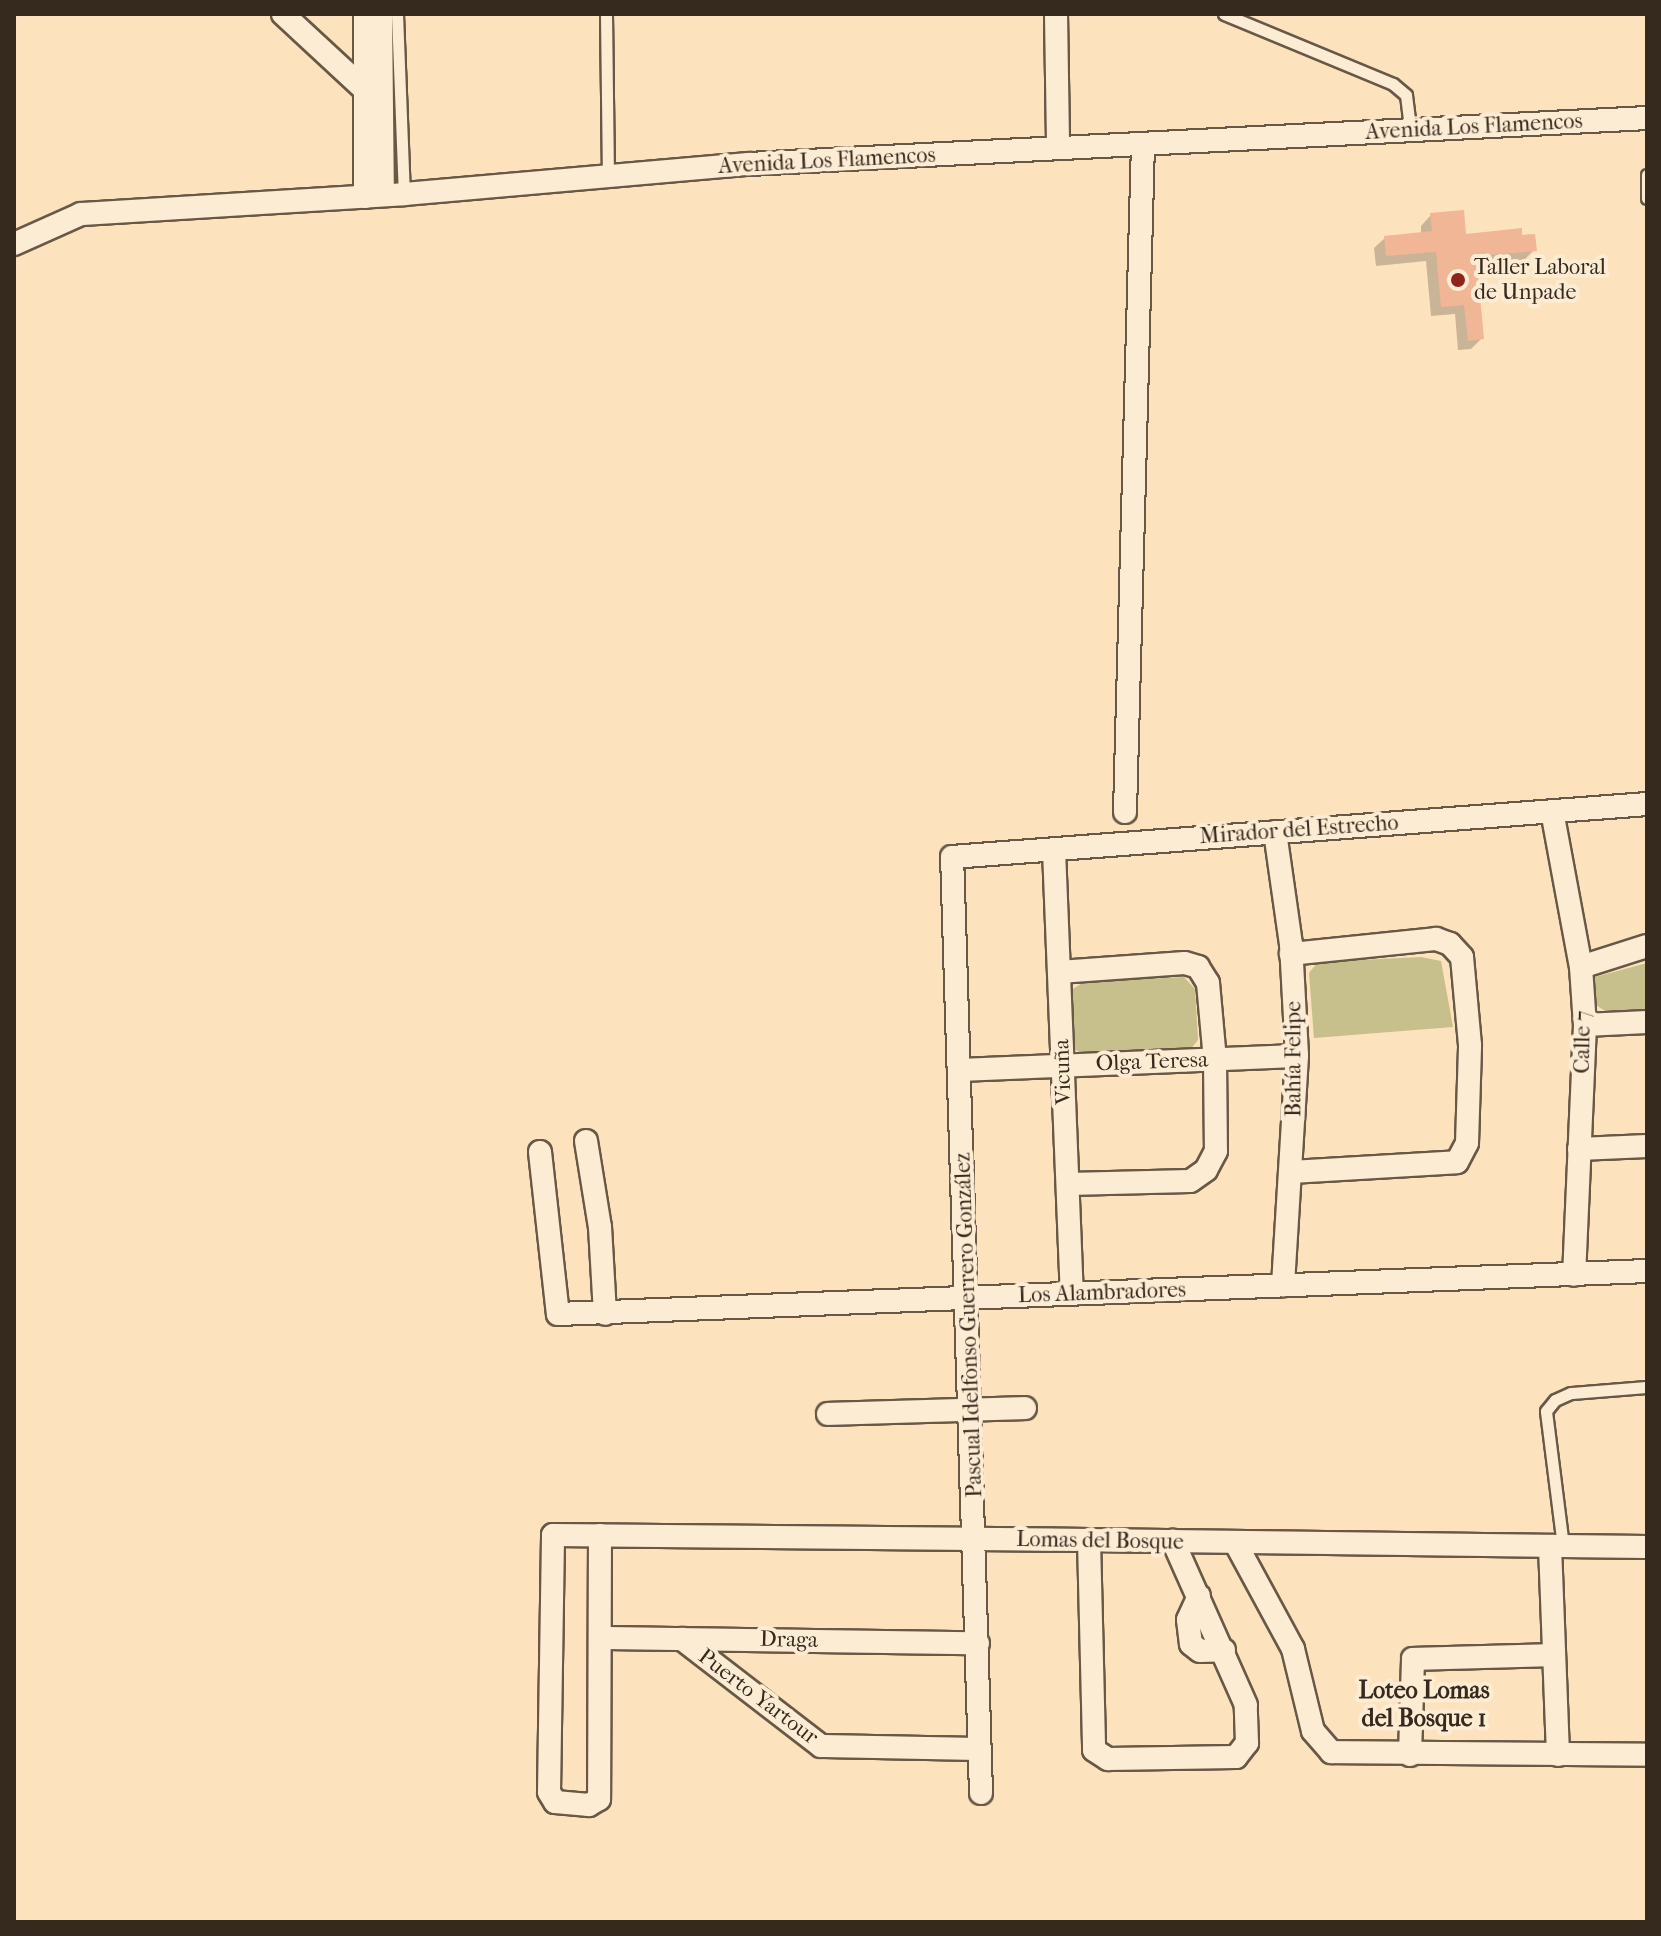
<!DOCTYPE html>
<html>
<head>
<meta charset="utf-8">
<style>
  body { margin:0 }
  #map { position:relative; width:1661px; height:1936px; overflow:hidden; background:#fce2bd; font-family:"IM FELL French Canon",serif }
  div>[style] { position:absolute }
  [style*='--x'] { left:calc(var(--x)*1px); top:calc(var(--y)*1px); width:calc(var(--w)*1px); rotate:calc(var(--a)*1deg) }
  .green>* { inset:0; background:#c7c08c }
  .shadow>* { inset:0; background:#0003 }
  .building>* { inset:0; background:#f0b695 }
  .roads { filter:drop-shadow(2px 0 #685846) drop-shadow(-2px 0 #685846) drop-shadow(0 2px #685846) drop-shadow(0 -2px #685846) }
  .service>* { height:11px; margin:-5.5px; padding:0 5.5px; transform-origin:5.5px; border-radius:5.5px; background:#fdecd4 }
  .minor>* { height:22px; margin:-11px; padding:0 11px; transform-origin:11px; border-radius:11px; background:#fdecd4 }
  .dots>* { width:22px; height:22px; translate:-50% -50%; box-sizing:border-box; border:4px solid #fdecd4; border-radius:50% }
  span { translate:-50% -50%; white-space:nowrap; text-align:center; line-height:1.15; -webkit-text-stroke:8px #fdecd4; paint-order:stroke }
  .street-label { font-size:22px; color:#362a1f }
  .poi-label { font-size:22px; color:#362a1f }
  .left { translate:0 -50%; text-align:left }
  .neighbourhood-label { font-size:24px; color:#362a1f; font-weight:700 }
  .frame { position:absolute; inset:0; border:16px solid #362a1f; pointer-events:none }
</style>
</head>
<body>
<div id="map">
  <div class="green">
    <i style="clip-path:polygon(1421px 957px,1441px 961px,1453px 1027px,1314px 1038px,1309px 973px,1318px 962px)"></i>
    <i style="clip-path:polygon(1647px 963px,1647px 1010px,1605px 1011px,1596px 1005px,1595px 977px)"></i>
    <i style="clip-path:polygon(1184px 977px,1195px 989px,1198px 1040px,1189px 1051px,1079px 1052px,1072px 1047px,1071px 990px,1084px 982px)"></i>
  </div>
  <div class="shadow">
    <i style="clip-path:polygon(1431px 215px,1464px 236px,1521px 238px,1534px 250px,1524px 260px,1475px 265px,1481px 339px,1471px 349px,1458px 350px,1455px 314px,1431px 316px,1426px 261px,1376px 266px,1374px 248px,1385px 238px,1421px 234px,1421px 226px)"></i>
  </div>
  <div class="building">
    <i style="clip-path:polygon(1464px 210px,1466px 234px,1522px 228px,1522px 235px,1535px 234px,1537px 251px,1476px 256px,1484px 339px,1468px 341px,1464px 305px,1441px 307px,1436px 252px,1386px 256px,1384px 236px,1432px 231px,1430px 213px)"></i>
  </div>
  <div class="roads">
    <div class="service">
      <i style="--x:397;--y:14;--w:180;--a:87.8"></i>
      <i style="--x:606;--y:14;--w:161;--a:89.3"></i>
      <i style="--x:1224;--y:14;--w:183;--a:22.5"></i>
      <i style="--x:1393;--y:84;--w:17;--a:40"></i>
      <i style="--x:1406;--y:95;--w:35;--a:83"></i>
      <i style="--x:1647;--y:175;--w:23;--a:90"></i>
      <i style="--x:1563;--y:1546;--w:136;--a:-97.2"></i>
      <i style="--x:1546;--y:1411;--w:14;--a:-51"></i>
      <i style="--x:1555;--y:1400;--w:17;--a:-24"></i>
      <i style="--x:1571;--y:1393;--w:76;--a:-4.5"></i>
    </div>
    <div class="minor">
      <i style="--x:283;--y:14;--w:112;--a:42.8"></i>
      <i style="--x:381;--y:14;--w:181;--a:89.4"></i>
      <i style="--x:1056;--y:14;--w:134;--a:89.1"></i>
      <i style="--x:365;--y:197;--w:183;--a:-90"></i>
      <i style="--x:14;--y:244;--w:73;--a:-24.1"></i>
      <i style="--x:81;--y:214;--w:324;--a:-3.5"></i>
      <i style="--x:404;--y:194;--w:346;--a:-5"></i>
      <i style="--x:749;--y:164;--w:899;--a:-2.93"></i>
      <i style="--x:1552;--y:811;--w:159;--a:79.5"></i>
      <i style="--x:1581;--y:967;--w:58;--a:86.1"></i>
      <i style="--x:1585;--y:1025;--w:250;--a:92.5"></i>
      <i style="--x:1125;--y:812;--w:668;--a:-88.46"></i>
      <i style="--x:1275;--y:832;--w:113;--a:81.9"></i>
      <i style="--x:1291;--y:944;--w:112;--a:86.9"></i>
      <i style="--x:1297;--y:1056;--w:230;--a:93.5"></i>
      <i style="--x:1054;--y:850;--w:443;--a:87.7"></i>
      <i style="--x:1581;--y:967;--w:69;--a:-17.7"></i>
      <i style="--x:1059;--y:972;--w:126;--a:-4.1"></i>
      <i style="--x:1185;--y:963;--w:14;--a:17"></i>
      <i style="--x:1198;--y:967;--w:19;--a:58"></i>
      <i style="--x:1208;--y:983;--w:77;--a:84.8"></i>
      <i style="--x:1215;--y:1060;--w:91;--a:89.4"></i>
      <i style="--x:1216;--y:1151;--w:21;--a:118"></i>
      <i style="--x:1206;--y:1170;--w:19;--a:145"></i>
      <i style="--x:1190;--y:1181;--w:122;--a:178.6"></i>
      <i style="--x:1585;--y:1025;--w:62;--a:-2.8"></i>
      <i style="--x:959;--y:1070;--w:338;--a:-2.4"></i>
      <i style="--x:586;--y:1141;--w:87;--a:80.8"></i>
      <i style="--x:600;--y:1227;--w:87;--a:86.7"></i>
      <i style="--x:1579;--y:1149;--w:68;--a:-2.5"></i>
      <i style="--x:540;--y:1152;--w:163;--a:83.7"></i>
      <i style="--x:558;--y:1314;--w:1090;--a:-2.26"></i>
      <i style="--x:1291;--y:1172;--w:166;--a:-3.4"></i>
      <i style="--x:1457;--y:1162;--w:21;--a:-62"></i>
      <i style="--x:1467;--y:1143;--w:98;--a:-88.2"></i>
      <i style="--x:1470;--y:1045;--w:88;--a:-95.2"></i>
      <i style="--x:1462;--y:957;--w:18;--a:-133"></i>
      <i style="--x:1450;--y:944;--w:15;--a:-160"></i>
      <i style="--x:1436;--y:939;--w:146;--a:174.1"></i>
      <i style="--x:828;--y:1414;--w:197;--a:-1.7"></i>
      <i style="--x:600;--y:1535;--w:264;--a:90.2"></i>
      <i style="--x:599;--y:1799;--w:12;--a:149"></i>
      <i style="--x:589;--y:1805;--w:34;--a:-175"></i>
      <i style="--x:555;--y:1802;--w:12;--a:-121"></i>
      <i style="--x:549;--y:1792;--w:257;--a:-89.1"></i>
      <i style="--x:553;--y:1535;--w:536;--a:0.53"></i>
      <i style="--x:1089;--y:1540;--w:558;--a:0.72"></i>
      <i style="--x:1089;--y:1540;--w:210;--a:88.6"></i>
      <i style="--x:1094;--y:1750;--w:17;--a:33"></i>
      <i style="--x:1108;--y:1759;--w:128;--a:-0.9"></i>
      <i style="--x:1236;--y:1757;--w:18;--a:-52"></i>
      <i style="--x:1247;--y:1743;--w:38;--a:-92"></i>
      <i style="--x:1246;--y:1705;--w:180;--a:-114"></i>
      <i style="--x:1235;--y:1542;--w:122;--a:61.5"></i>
      <i style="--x:1293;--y:1649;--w:84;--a:76.3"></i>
      <i style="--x:1313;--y:1731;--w:28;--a:49"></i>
      <i style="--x:1331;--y:1752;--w:316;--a:0.5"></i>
      <i style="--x:1550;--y:1546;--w:209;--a:87.8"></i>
      <i style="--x:1199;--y:1596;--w:26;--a:115"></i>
      <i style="--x:1188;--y:1620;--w:24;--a:83"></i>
      <i style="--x:1191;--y:1644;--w:11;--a:38"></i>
      <i style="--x:1200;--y:1651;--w:24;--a:-2"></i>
      <i style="--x:600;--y:1638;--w:378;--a:0.8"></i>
      <i style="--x:682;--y:1639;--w:175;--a:37.6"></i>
      <i style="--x:821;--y:1746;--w:159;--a:1.1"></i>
      <i style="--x:1410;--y:1755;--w:96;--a:-88.2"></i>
      <i style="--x:1413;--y:1659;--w:141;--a:-1.6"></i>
      <i style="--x:981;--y:1793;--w:936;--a:-91.77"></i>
      <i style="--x:952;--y:857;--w:697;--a:-4.36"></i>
    </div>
  </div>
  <div class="dots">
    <i style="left:1458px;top:280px;background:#8f2418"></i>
  </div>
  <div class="street-label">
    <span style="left:1474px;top:127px;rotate:-3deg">Avenida Los Flamencos</span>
    <span style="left:827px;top:161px;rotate:-3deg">Avenida Los Flamencos</span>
    <span style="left:1299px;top:830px;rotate:-4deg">Mirador del Estrecho</span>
    <span style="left:1583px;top:1042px;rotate:-89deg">Calle 7</span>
    <span style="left:1294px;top:1059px;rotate:-90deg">Bahía Felipe</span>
    <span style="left:1152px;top:1062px;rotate:-2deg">Olga Teresa</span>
    <span style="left:1063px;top:1072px;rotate:-92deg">Vicuña</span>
    <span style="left:1102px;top:1293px;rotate:-2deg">Los Alambradores</span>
    <span style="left:969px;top:1325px;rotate:-92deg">Pascual Idelfonso Guerrero González</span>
    <span style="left:1100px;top:1541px;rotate:1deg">Lomas del Bosque</span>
    <span style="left:789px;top:1640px;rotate:1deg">Draga</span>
    <span style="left:758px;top:1697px;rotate:37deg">Puerto Yartour</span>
  </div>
  <div class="poi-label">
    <span class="left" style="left:1474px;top:280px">Taller Laboral<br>de Unpade</span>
  </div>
  <div class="neighbourhood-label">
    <span style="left:1424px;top:1705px">Loteo Lomas<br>del Bosque 1</span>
  </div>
  <div class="frame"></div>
</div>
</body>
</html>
